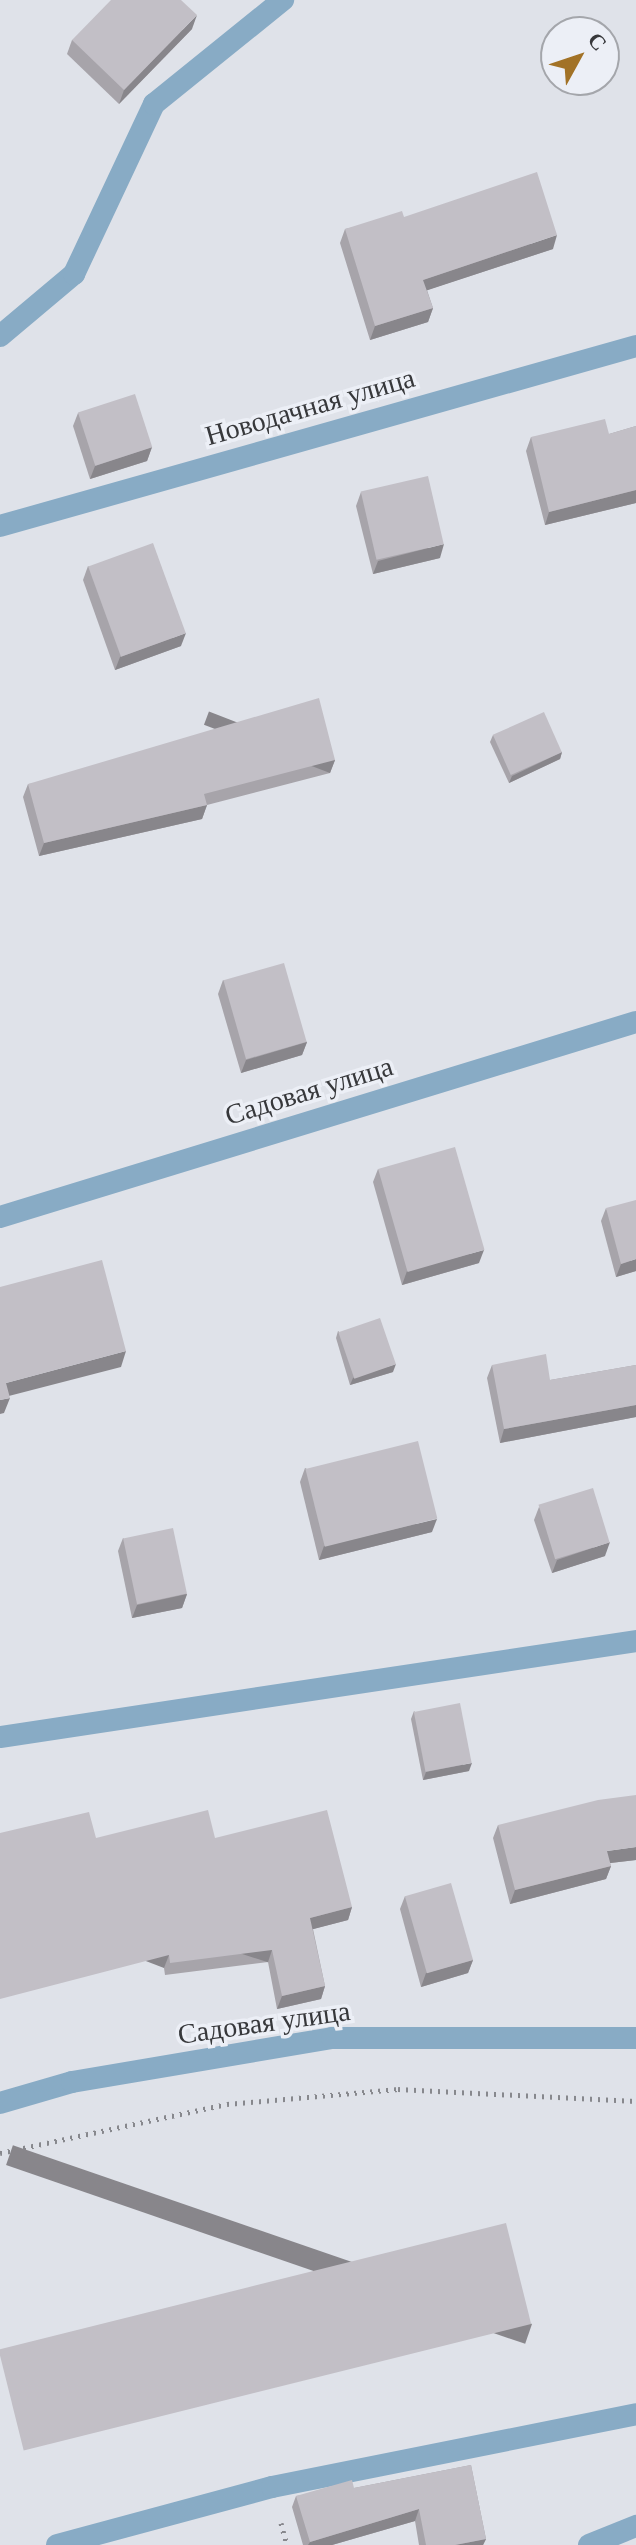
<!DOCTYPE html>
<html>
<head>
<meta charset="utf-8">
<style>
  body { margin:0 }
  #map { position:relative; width:636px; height:2545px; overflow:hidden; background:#dfe2e9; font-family:"Times New Roman",serif }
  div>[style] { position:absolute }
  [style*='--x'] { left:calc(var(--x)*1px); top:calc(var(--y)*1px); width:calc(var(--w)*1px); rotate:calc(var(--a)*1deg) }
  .path>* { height:5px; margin-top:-2.5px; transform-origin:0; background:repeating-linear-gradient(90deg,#87888d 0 2px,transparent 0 8px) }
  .service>* { height:22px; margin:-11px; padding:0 11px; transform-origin:11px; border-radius:11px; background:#88abc5 }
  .minor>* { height:22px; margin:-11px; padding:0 11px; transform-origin:11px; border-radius:11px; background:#88abc5 }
  .wall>* { inset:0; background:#a7a4aa }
  .shaded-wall>* { inset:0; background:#88868b; transform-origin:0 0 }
  .building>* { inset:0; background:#c2bfc6; transform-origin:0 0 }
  span { translate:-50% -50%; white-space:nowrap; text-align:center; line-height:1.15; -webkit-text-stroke:7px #eceff6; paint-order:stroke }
  .street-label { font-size:28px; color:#37383b }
  .north { position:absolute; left:540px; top:16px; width:80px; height:80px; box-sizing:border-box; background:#eceff6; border:2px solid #a4a6ab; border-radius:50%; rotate:50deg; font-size:22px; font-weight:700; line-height:32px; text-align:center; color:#37383b }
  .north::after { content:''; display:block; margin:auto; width:28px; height:36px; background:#a27226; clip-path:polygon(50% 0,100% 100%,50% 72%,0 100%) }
</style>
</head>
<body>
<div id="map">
  <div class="path">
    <i style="--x:0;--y:2153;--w:232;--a:-12.2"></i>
    <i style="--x:227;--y:2104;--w:172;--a:-5"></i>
    <i style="--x:398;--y:2089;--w:238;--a:2.9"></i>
    <i style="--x:281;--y:2523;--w:23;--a:75"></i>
  </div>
  <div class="service">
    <i style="--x:57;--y:2545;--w:223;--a:-15.1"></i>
    <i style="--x:272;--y:2487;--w:371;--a:-11.3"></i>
    <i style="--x:589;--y:2545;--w:51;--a:-22"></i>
  </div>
  <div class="minor">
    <i style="--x:0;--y:336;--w:97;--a:-40"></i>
    <i style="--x:74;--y:274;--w:188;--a:-64.8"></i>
    <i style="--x:154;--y:104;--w:166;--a:-38.9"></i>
    <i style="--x:0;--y:526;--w:661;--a:-15.8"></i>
    <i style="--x:0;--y:1217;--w:665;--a:-17.05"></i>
    <i style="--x:0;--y:1737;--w:643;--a:-8.58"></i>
    <i style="--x:0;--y:2103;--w:75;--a:-16.3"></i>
    <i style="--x:72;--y:2082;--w:264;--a:-9.6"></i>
    <i style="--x:332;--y:2038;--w:304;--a:0"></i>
  </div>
  <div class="wall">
    <i style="clip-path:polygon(192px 29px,119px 104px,67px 54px,72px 40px)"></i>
    <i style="clip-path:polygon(404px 217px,553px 249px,427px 290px,433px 308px,428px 322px,370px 340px,340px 243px,345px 229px)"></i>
    <i style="clip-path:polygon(78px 413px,152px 447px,147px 461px,90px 479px,73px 426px)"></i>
    <i style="clip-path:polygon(636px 426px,636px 503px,545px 525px,526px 451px,531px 437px,609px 434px)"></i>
    <i style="clip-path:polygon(361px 492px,440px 558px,373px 574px,356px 506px)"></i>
    <i style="clip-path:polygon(88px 566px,181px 646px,115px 670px,83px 580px)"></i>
    <i style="clip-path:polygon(493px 735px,562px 752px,560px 759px,509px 783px,490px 742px)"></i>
    <i style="clip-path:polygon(335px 760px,330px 773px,207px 805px,202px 819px,39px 856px,23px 797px,28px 784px)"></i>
    <i style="clip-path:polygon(223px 980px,307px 1042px,302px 1055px,241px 1073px,218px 994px)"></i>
    <i style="clip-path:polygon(378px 1169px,479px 1263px,402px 1285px,373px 1182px)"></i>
    <i style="clip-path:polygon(606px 1208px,636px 1271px,616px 1277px,601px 1221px)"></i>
    <i style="clip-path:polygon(338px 1331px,393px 1372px,350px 1385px,336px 1338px)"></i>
    <i style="clip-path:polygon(492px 1365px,550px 1380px,636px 1365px,636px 1417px,500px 1443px,487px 1378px)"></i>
    <i style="clip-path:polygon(305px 1468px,432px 1532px,319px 1560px,300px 1482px)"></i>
    <i style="clip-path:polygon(539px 1507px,605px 1556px,552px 1573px,534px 1520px)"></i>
    <i style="clip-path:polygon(123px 1538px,187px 1594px,182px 1608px,132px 1618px,118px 1551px)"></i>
    <i style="clip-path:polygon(414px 1711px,469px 1771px,423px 1780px,411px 1719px)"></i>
    <i style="clip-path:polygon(498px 1825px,636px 1860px,610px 1863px,611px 1866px,606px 1879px,510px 1904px,493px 1838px)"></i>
    <i style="clip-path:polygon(96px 1838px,215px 1838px,352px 1907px,348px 1920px,313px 1929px,325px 1986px,321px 1999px,277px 2009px,268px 1962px,165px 1975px,164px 1968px)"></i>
    <i style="clip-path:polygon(405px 1896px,473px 1960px,468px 1973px,421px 1987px,400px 1909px)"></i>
    <i style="clip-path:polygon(471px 2465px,486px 2539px,483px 2545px,419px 2545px,415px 2521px,332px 2545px,303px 2545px,292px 2507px,296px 2496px,354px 2488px)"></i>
  </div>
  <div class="shaded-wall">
    <i style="clip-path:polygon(197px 15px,192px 29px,119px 104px,124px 90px)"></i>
    <i style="clip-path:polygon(557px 235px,553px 249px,419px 293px,423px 280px)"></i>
    <i style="clip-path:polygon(433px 308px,428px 322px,370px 340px,375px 326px)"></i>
    <i style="clip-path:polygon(152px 447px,147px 461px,90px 479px,95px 466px)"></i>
    <i style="clip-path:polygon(636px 490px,636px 503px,545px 525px,549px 512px)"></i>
    <i style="clip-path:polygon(444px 544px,440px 558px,373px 574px,378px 561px)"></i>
    <i style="clip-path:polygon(186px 633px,181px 646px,115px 670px,120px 657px)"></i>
    <i style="clip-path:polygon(562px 752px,560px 759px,509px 783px,512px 776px)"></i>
    <i style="left:335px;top:760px;width:14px;height:135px;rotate:111deg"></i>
    <i style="clip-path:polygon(207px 805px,202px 819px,39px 856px,44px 843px)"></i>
    <i style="clip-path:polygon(307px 1042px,302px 1055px,241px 1073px,246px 1060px)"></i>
    <i style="clip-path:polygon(484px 1250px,479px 1263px,402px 1285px,407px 1271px)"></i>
    <i style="clip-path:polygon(636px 1259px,636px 1271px,616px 1277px,621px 1264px)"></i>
    <i style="clip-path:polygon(126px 1351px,121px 1367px,1px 1398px,6px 1383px)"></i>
    <i style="clip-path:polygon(396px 1364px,393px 1372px,350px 1385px,353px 1378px)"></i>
    <i style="clip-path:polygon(10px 1398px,4px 1413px,0 1414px,0 1400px)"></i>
    <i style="clip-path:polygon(636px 1405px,636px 1417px,500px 1443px,504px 1429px)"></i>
    <i style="clip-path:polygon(437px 1519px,432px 1532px,319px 1560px,324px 1546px)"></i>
    <i style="clip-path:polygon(610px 1542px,605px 1556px,552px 1573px,557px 1560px)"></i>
    <i style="clip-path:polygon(187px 1594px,182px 1608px,132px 1618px,137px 1605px)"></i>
    <i style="clip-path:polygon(472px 1763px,469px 1771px,423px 1780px,426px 1772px)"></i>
    <i style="clip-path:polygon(636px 1847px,636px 1860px,602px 1864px,607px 1851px)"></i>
    <i style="clip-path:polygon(611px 1866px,606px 1879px,510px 1904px,515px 1890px)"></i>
    <i style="clip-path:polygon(352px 1907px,348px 1920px,306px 1931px,310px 1918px)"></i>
    <i style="left:272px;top:1950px;width:13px;height:103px;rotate:108deg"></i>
    <i style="left:169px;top:1955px;width:14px;height:175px;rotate:111deg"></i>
    <i style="clip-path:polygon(473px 1960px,468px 1973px,421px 1987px,426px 1973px)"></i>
    <i style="clip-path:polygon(325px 1986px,321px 1999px,277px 2009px,282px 1996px)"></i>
    <i style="left:532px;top:2324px;width:21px;height:549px;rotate:109deg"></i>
    <i style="clip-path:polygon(419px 2509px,415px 2521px,332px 2545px,308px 2545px,310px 2542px)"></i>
    <i style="clip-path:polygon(486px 2539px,483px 2545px,455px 2545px)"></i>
  </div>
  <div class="building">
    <i style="clip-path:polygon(111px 0,181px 0,197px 15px,124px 90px,72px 40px)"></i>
    <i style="clip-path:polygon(537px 172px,557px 235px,423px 280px,433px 308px,375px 326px,345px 229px,402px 211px,404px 217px)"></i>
    <i style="left:135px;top:394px;width:56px;height:60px;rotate:72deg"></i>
    <i style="clip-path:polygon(605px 419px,609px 434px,636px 426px,636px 490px,549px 512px,531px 437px)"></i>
    <i style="left:428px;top:476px;width:70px;height:69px;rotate:77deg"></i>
    <i style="left:153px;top:543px;width:96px;height:69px;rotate:70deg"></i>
    <i style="clip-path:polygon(319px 698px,335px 760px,204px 794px,207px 805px,44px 843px,28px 784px)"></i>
    <i style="left:544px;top:712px;width:44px;height:56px;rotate:66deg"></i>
    <i style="left:284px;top:963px;width:82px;height:63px;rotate:74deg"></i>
    <i style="left:455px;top:1147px;width:107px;height:80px;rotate:74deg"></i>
    <i style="clip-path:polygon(636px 1200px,636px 1259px,621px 1264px,606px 1208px)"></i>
    <i style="clip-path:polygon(102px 1260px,126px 1351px,6px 1383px,10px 1398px,0 1400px,0 1287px)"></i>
    <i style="left:380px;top:1318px;width:49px;height:44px;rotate:71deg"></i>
    <i style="clip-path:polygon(546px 1354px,550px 1380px,636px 1365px,636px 1405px,504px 1429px,492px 1365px)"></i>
    <i style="left:418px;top:1441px;width:80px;height:116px;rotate:76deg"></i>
    <i style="left:593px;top:1488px;width:57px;height:57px;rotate:73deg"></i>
    <i style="left:173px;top:1528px;width:67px;height:51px;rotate:78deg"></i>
    <i style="left:460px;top:1703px;width:61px;height:47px;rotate:79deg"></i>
    <i style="clip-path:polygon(636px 1795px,636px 1847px,607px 1851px,611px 1866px,515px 1890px,498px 1825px,598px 1800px)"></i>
    <i style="clip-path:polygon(208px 1810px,215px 1838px,327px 1810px,352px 1907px,310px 1918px,325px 1986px,282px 1996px,272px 1950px,170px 1963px,169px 1955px,0 1999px,0 1833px,89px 1812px,96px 1838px)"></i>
    <i style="left:451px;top:1883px;width:80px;height:48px;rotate:74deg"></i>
    <i style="left:506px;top:2223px;width:104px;height:523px;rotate:76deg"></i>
    <i style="clip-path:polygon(471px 2465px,486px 2539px,455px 2545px,426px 2545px,419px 2509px,310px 2542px,296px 2496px,352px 2480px,354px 2488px)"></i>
  </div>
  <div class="street-label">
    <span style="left:310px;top:407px;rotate:-16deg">Новодачная улица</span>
    <span style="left:309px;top:1091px;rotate:-17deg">Садовая улица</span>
    <span style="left:264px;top:2023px;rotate:-8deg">Садовая улица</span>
  </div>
  <div class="north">С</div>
</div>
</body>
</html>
